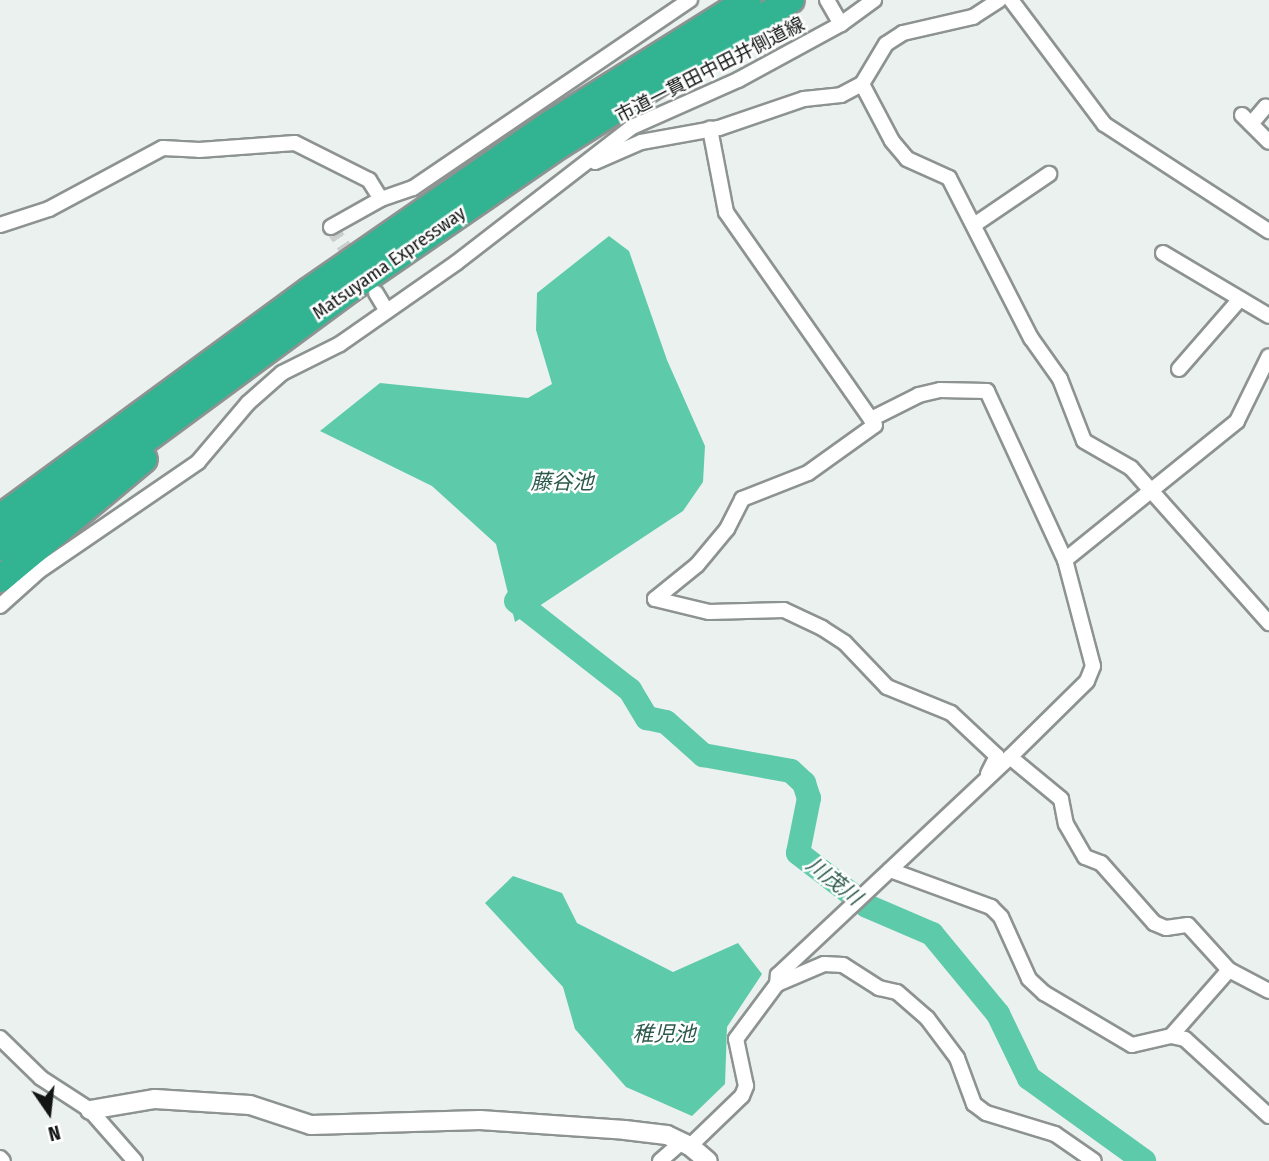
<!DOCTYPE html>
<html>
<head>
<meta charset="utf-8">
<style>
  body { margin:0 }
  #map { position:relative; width:1269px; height:1161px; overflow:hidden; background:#ebf1ef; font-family:"Fira Sans Condensed","Noto Sans JP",sans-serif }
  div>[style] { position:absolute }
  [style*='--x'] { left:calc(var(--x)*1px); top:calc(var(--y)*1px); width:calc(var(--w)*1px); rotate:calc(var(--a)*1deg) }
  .water>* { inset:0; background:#5dcaaa }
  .river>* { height:24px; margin:-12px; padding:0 12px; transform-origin:12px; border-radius:12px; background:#5dcaaa }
  .minor-tunnel>* { height:14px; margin-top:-7px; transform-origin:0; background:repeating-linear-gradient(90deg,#cbd0ce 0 14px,transparent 0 21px) }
  .roads { filter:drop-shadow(2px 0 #8d9391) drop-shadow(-2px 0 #8d9391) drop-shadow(0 2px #8d9391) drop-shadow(0 -2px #8d9391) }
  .minor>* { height:14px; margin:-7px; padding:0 7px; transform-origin:7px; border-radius:7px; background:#fff }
  .tertiary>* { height:18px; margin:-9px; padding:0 9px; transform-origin:9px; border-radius:9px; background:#fff }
  .motorway>* { height:26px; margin:-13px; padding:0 13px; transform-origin:13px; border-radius:13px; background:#32b492 }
  span { translate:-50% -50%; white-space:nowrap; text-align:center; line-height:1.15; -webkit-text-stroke:5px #fff; paint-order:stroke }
  .street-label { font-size:19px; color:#131514 }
  .water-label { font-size:21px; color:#2b594b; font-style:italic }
  .north { position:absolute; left:14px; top:1077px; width:70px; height:70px; -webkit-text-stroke:5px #fff; paint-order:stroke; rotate:166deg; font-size:19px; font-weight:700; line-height:28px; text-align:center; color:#131514 }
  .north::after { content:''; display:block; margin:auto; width:24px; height:32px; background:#131514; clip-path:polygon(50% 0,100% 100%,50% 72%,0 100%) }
</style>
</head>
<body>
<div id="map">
  <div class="water">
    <i style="clip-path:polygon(609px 236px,629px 251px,667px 360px,705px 446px,703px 482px,683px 511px,515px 622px,496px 544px,432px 486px,320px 431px,380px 383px,528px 398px,552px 384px,536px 330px,537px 293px)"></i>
    <i style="clip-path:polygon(513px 876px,562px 893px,577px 923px,673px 972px,738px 943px,762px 974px,727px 1027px,725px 1084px,692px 1116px,626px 1087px,575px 1029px,563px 987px,485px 903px)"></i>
  </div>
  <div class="river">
    <i style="--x:516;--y:601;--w:145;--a:38"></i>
    <i style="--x:630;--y:690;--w:33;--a:59"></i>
    <i style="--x:647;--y:718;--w:19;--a:12"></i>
    <i style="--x:666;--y:722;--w:50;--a:41.7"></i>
    <i style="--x:703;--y:755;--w:89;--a:10.3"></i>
    <i style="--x:791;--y:771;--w:18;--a:43"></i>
    <i style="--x:804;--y:783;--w:16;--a:72"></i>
    <i style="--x:809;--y:798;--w:56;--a:101.3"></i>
    <i style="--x:798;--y:853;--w:87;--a:37.5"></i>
    <i style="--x:867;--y:906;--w:71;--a:23.3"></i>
    <i style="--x:932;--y:934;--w:104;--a:50.5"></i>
    <i style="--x:998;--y:1014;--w:71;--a:64.2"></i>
    <i style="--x:1029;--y:1078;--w:142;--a:35.8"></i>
  </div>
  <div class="minor-tunnel">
    <i style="--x:331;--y:227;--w:43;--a:56.3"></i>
  </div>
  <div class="roads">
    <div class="minor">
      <i style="--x:827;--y:0;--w:28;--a:60"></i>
      <i style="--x:1011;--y:0;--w:155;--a:53.1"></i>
      <i style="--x:1104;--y:124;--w:197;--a:33"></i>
      <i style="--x:862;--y:84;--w:64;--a:62.2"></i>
      <i style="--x:892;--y:141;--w:23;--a:50"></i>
      <i style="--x:907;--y:159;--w:46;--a:24.3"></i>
      <i style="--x:949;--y:178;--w:180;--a:62.9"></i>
      <i style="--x:1031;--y:338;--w:50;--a:54.7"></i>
      <i style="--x:1060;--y:379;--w:66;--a:68.8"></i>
      <i style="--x:1084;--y:441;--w:54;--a:29.9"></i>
      <i style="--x:1131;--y:468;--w:208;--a:48.3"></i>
      <i style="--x:1242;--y:115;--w:38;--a:45"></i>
      <i style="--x:1251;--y:124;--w:23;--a:-50"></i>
      <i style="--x:595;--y:162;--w:50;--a:-23.5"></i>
      <i style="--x:641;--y:142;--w:79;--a:-10.2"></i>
      <i style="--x:719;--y:128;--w:90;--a:-18.8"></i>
      <i style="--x:804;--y:99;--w:37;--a:-6"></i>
      <i style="--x:841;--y:95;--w:24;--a:-28"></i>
      <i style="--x:862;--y:84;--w:47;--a:-59"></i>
      <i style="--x:886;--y:44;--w:20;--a:-33"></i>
      <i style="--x:903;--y:33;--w:72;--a:-12.9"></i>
      <i style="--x:973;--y:17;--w:31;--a:-33"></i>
      <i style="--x:0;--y:225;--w:52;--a:-18.1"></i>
      <i style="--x:49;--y:209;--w:129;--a:-28.2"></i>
      <i style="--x:163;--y:148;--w:36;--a:3"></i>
      <i style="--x:199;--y:150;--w:96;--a:-4.2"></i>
      <i style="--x:295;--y:143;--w:83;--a:26.6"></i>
      <i style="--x:369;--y:180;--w:22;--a:58"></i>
      <i style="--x:974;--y:225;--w:91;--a:-34.2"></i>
      <i style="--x:331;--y:227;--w:57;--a:-29.2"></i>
      <i style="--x:381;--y:199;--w:34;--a:-19"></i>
      <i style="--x:413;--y:188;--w:335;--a:-34.2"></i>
      <i style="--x:1163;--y:253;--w:123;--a:30.7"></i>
      <i style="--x:376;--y:293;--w:21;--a:59"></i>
      <i style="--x:1179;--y:369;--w:93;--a:-48.9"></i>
      <i style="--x:1065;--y:560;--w:221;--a:-38.9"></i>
      <i style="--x:1237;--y:421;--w:72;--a:-63.8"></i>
      <i style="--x:655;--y:599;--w:54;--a:-39"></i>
      <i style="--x:697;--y:565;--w:47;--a:-50.2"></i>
      <i style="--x:727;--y:529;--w:34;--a:-63"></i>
      <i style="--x:742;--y:499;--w:71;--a:-21.5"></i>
      <i style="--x:808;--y:473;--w:82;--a:-35.6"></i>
      <i style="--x:875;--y:425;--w:260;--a:-125"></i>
      <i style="--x:726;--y:212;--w:85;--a:-100.9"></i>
      <i style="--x:655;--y:599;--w:56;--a:13.5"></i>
      <i style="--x:709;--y:612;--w:75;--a:-1.5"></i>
      <i style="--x:784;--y:610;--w:42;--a:25.3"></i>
      <i style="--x:822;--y:628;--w:27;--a:33"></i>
      <i style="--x:845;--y:643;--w:61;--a:46.3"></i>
      <i style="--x:887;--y:687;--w:69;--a:22.1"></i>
      <i style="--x:951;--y:713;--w:63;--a:43.1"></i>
      <i style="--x:997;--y:756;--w:20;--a:117"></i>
      <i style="--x:0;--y:606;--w:52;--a:-41.9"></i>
      <i style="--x:39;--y:571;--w:193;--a:-34.4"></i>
      <i style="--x:198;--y:462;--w:77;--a:-49.7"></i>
      <i style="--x:248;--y:403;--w:45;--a:-41.4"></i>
      <i style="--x:282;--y:373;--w:65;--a:-26.6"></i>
      <i style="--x:340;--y:344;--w:141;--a:-34.9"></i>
      <i style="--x:456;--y:263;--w:222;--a:-37.7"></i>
      <i style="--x:632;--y:127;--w:116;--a:-23.9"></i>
      <i style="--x:738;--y:80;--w:117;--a:-28.5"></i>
      <i style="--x:841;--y:24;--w:41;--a:-36"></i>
      <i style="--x:1010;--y:757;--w:66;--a:39.5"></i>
      <i style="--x:1061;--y:799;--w:25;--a:79"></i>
      <i style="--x:1066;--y:824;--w:38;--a:60"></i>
      <i style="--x:1085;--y:857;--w:17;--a:21"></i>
      <i style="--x:1101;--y:863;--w:80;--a:48.5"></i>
      <i style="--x:1154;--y:923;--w:13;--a:23"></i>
      <i style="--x:1166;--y:928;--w:22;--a:-8"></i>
      <i style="--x:1188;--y:925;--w:61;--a:47.7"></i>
      <i style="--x:1229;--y:970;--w:45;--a:27.7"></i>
      <i style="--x:890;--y:870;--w:108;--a:20.1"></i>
      <i style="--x:991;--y:907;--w:14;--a:45"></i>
      <i style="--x:1001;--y:917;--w:68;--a:65.7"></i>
      <i style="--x:1029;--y:979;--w:21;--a:43"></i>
      <i style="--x:1044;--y:993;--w:102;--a:30.6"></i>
      <i style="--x:1132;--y:1045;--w:40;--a:-13"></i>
      <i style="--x:1171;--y:1036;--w:14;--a:12"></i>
      <i style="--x:1185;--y:1039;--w:114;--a:42.5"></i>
      <i style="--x:777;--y:984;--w:51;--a:-23.1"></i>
      <i style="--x:824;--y:964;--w:19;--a:3"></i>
      <i style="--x:843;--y:965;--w:43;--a:32.6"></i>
      <i style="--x:879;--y:988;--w:18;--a:13"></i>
      <i style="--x:897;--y:992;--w:40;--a:41"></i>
      <i style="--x:927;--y:1018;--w:50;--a:53.1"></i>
      <i style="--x:957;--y:1058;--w:49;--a:69.7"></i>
      <i style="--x:974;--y:1104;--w:15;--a:37"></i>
      <i style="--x:986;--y:1113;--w:72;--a:16.9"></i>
      <i style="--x:1055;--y:1134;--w:47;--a:34.7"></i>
      <i style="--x:1171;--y:1036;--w:88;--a:-48.7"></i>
      <i style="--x:0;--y:1038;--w:57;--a:44.3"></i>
      <i style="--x:41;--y:1078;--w:59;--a:33.1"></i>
      <i style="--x:90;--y:1110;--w:68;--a:48.6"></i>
      <i style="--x:690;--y:1146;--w:72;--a:-43.9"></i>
      <i style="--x:742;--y:1096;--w:11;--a:-68"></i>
      <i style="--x:746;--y:1086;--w:48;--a:-102"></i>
      <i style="--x:736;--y:1039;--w:69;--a:-53.3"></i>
      <i style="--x:777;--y:984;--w:9;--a:-84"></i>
      <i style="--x:778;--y:975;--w:318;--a:-43.2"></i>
      <i style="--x:1010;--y:757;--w:108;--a:-44.6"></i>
      <i style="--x:1087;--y:681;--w:16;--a:-68"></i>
      <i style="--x:1093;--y:666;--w:110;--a:-104.8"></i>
      <i style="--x:1065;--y:560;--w:186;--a:-114.8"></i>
      <i style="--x:987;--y:391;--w:47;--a:-178.8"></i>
      <i style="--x:940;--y:390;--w:22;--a:167"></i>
      <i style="--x:919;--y:395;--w:54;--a:153.4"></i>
      <i style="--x:0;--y:1158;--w:4;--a:45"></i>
      <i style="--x:660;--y:1161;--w:30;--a:-41"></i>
    </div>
    <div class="tertiary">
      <i style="--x:90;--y:1110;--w:66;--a:-9.6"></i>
      <i style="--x:155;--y:1099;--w:95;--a:3.6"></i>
      <i style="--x:250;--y:1105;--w:64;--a:18.2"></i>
      <i style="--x:311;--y:1125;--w:169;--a:-1.7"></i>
      <i style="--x:480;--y:1120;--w:145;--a:3.9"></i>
      <i style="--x:625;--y:1130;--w:42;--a:6.8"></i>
      <i style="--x:667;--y:1135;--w:25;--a:26"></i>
      <i style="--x:690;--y:1146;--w:23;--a:40"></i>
    </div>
    <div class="motorway">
      <i style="--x:0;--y:518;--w:383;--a:-36.3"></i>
      <i style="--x:309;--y:291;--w:295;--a:-34.7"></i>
      <i style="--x:552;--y:123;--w:231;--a:-32.1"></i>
      <i style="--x:0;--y:547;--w:435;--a:-36.4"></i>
      <i style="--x:350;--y:289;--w:256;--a:-34.5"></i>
      <i style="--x:561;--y:144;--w:271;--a:-32.1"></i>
      <i style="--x:0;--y:579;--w:187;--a:-39.8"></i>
    </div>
  </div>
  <div class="street-label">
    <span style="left:710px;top:70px;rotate:-27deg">市道一貫田中田井側道線</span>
    <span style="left:389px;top:263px;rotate:-35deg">Matsuyama Expressway</span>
  </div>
  <div class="water-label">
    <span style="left:562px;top:482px">藤谷池</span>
    <span style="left:834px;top:881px;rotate:38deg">川茂川</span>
    <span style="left:664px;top:1034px">稚児池</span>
  </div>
  <div class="north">N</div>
</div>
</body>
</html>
